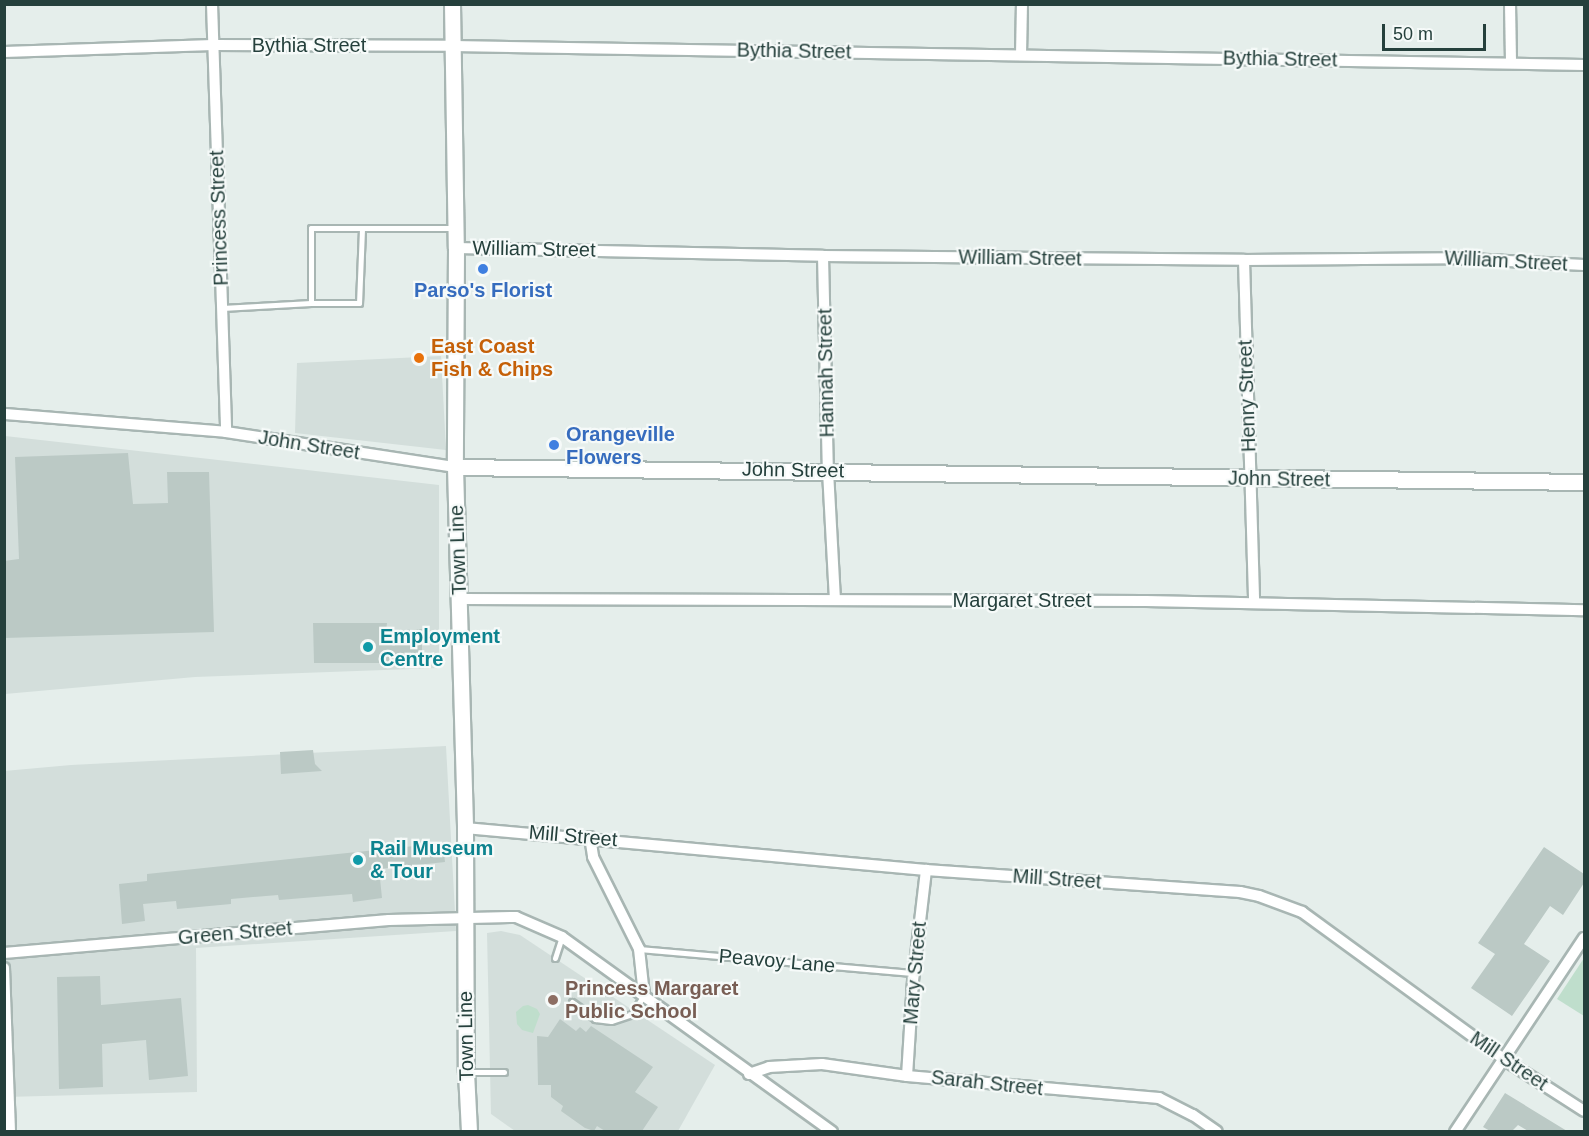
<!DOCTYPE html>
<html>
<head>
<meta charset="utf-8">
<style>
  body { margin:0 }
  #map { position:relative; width:1589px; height:1136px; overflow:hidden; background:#e5eeeb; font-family:Arial,sans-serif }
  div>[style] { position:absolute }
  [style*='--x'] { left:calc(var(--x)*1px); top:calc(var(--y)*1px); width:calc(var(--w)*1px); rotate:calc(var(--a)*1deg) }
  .built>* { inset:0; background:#d3dedb }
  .green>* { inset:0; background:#bfdecc }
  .building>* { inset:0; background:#bbc9c5 }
  .roads { filter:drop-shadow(2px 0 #a8b6b3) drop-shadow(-2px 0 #a8b6b3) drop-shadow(0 2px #a8b6b3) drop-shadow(0 -2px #a8b6b3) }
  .lane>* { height:5px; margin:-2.5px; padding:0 2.5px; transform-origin:2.5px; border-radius:2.5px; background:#fff }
  .street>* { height:10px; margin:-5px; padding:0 5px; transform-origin:5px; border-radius:5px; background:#fff }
  .secondary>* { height:15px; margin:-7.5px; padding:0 7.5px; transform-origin:7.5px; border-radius:7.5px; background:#fff }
  .dots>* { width:16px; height:16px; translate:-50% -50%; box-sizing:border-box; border:3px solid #f6faf9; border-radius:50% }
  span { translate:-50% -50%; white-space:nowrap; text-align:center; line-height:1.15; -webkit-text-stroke:4.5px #f6faf9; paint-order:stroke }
  .street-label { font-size:20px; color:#25403c }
  .shop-label { font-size:20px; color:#366cbe; font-weight:700 }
  .left { translate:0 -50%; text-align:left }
  .food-label { font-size:20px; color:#c56008; font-weight:700 }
  .culture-label { font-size:20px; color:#0d838f; font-weight:700 }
  .education-label { font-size:20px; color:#785e54; font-weight:700 }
  .frame { position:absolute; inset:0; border:6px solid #25403c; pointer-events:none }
  .scale { position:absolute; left:1382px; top:24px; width:104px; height:27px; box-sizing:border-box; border:3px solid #25403c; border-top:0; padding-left:8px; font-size:18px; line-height:21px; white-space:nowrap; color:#25403c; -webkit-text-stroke:4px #f6faf9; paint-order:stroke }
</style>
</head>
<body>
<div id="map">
  <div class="built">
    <i style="clip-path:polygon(441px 356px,446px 450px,295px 433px,297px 363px)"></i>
    <i style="clip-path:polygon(5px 436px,439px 485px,439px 668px,195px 677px,5px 694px)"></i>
    <i style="clip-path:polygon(446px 746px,456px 931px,196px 948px,197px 1092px,5px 1097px,4px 771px,71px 765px)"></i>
    <i style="clip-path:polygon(501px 931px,520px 935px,715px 1065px,678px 1131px,515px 1131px,491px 1114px,487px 933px)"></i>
  </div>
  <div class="green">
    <i style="clip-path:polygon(1584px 958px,1584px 1016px,1557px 999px)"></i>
    <i style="clip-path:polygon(528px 1005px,537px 1009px,540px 1014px,533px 1033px,522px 1030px,517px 1024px,516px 1012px,523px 1006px)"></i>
  </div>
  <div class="building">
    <i style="clip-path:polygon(128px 453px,133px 504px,168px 503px,167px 472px,209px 472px,214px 632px,4px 638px,4px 561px,19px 559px,15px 457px)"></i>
    <i style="clip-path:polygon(313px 623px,387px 623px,386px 631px,422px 629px,422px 663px,314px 663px)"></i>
    <i style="clip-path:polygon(313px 750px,315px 764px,322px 771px,281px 774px,280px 752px)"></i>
    <i style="clip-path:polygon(443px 843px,445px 862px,379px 869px,382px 898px,353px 902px,352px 894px,279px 900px,278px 895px,231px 899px,231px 904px,177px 909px,176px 901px,143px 904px,145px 921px,122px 924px,119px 884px,147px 881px,147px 874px)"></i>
    <i style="clip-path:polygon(1544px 847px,1584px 874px,1584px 883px,1563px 915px,1550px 906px,1524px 944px,1550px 961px,1512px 1016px,1471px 988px,1495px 954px,1478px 943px)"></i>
    <i style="clip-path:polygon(100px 976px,101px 1005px,181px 998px,188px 1076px,149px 1080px,146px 1040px,102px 1044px,103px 1087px,59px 1089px,57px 977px)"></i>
    <i style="clip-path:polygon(560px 1019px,576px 1031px,580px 1027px,586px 1032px,591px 1026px,653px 1067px,635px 1092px,658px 1107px,642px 1131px,605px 1131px,597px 1126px,594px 1131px,585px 1128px,561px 1111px,563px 1106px,551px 1097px,551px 1085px,538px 1085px,537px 1036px,548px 1037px)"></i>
    <i style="clip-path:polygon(1505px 1093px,1567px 1131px,1528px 1131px,1518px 1125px,1512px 1131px,1490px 1131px,1483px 1127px)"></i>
  </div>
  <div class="roads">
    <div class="lane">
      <i style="--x:362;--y:229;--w:74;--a:92.3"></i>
      <i style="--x:359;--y:303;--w:48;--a:180"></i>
      <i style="--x:311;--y:303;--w:75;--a:-90"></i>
      <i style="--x:311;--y:228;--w:143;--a:0"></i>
      <i style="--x:222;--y:308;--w:89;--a:-3.2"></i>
      <i style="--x:639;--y:949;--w:277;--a:5"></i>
      <i style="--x:555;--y:958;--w:22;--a:-72"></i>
      <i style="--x:572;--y:1002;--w:29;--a:36"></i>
      <i style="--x:595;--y:1019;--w:16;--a:7"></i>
      <i style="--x:611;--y:1021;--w:22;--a:-18"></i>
      <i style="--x:632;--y:1014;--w:22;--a:-58"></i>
      <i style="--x:466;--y:1072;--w:38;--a:0"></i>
    </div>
    <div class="street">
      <i style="--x:212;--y:4;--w:428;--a:88.1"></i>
      <i style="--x:1510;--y:4;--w:58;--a:89"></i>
      <i style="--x:4;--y:52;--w:209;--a:-1.9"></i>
      <i style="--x:213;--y:45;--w:240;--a:0.2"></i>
      <i style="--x:453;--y:46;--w:1131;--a:0.96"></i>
      <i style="--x:1021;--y:55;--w:51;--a:-88.9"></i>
      <i style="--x:456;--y:248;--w:367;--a:1.2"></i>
      <i style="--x:823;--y:256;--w:421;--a:0.5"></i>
      <i style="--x:1244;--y:260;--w:209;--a:-0.5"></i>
      <i style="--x:1453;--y:258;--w:131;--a:3.1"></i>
      <i style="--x:823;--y:256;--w:215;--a:88.7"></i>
      <i style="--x:828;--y:471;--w:128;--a:86.9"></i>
      <i style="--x:1244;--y:260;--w:343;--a:88.3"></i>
      <i style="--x:4;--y:414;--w:223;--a:4.6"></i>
      <i style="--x:226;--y:432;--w:232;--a:8.7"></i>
      <i style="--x:460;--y:599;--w:686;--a:0.17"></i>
      <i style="--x:1146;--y:601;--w:438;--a:1.2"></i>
      <i style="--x:465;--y:828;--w:463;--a:5.2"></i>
      <i style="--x:926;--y:870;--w:315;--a:4"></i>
      <i style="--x:1240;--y:892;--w:19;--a:12"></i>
      <i style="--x:1259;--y:896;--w:46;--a:20.4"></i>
      <i style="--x:1302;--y:912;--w:251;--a:36.1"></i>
      <i style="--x:1505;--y:1060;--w:94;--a:32.8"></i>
      <i style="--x:590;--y:837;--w:20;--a:81"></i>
      <i style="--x:593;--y:857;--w:103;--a:63.4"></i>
      <i style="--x:639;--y:949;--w:46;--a:83.8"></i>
      <i style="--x:4;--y:953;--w:386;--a:-4.9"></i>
      <i style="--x:389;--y:920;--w:127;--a:-1.4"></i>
      <i style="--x:516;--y:917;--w:50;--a:23.5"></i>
      <i style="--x:562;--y:937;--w:333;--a:35.8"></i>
      <i style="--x:4;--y:968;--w:164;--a:87.9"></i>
      <i style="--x:749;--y:1074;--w:21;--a:-19"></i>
      <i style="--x:769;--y:1067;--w:53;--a:-3.2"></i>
      <i style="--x:822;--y:1064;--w:86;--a:8"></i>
      <i style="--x:907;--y:1076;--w:253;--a:5"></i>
      <i style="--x:1159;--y:1098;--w:38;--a:27"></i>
      <i style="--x:1193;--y:1115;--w:29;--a:35"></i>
      <i style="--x:907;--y:1076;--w:95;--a:-86.4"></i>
      <i style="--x:913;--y:981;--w:112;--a:-83.3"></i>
      <i style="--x:1455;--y:1132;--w:233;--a:-56.4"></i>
    </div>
    <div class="secondary">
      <i style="--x:452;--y:4;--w:244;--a:89.1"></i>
      <i style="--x:456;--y:248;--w:219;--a:90.3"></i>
      <i style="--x:455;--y:467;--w:361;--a:88.4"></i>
      <i style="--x:465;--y:828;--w:244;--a:89.8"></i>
      <i style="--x:466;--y:1072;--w:60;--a:87.1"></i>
      <i style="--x:455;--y:467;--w:1129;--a:0.76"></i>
    </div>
  </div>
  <div class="dots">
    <i style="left:483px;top:269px;background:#3f7fe0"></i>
    <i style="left:419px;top:358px;background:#e8710a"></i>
    <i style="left:554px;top:445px;background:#3f7fe0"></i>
    <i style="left:368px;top:647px;background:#0f9aa8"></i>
    <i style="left:358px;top:860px;background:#0f9aa8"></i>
    <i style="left:553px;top:1000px;background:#8d6e63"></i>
  </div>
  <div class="street-label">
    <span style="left:309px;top:45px">Bythia Street</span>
    <span style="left:794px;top:51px;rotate:1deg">Bythia Street</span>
    <span style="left:1280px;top:59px;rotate:1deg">Bythia Street</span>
    <span style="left:219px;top:218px;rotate:-92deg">Princess Street</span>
    <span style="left:534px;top:249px;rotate:1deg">William Street</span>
    <span style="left:1020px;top:258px;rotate:1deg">William Street</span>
    <span style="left:1506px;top:261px;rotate:3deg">William Street</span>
    <span style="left:826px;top:373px;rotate:-91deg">Hannah Street</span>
    <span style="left:1247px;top:396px;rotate:-92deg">Henry Street</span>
    <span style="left:309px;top:445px;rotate:9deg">John Street</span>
    <span style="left:793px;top:470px;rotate:1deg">John Street</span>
    <span style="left:1279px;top:479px;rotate:1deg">John Street</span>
    <span style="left:458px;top:550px;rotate:-92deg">Town Line</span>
    <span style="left:1022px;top:600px">Margaret Street</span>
    <span style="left:573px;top:836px;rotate:5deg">Mill Street</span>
    <span style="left:1057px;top:879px;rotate:4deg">Mill Street</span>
    <span style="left:235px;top:933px;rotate:-5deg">Green Street</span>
    <span style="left:777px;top:961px;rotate:5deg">Peavoy Lane</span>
    <span style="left:915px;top:973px;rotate:-85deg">Mary Street</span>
    <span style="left:466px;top:1036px;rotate:-91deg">Town Line</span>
    <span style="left:1509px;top:1061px;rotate:34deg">Mill Street</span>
    <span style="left:987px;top:1083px;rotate:6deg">Sarah Street</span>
  </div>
  <div class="shop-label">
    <span style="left:483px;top:290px">Parso's Florist</span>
    <span class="left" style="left:566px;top:446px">Orangeville<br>Flowers</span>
  </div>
  <div class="food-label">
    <span class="left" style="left:431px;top:358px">East Coast<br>Fish &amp; Chips</span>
  </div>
  <div class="culture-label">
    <span class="left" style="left:380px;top:648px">Employment<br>Centre</span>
    <span class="left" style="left:370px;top:860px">Rail Museum<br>&amp; Tour</span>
  </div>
  <div class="education-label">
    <span class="left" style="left:565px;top:1000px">Princess Margaret<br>Public School</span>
  </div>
  <div class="frame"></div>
  <div class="scale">50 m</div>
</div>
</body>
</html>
